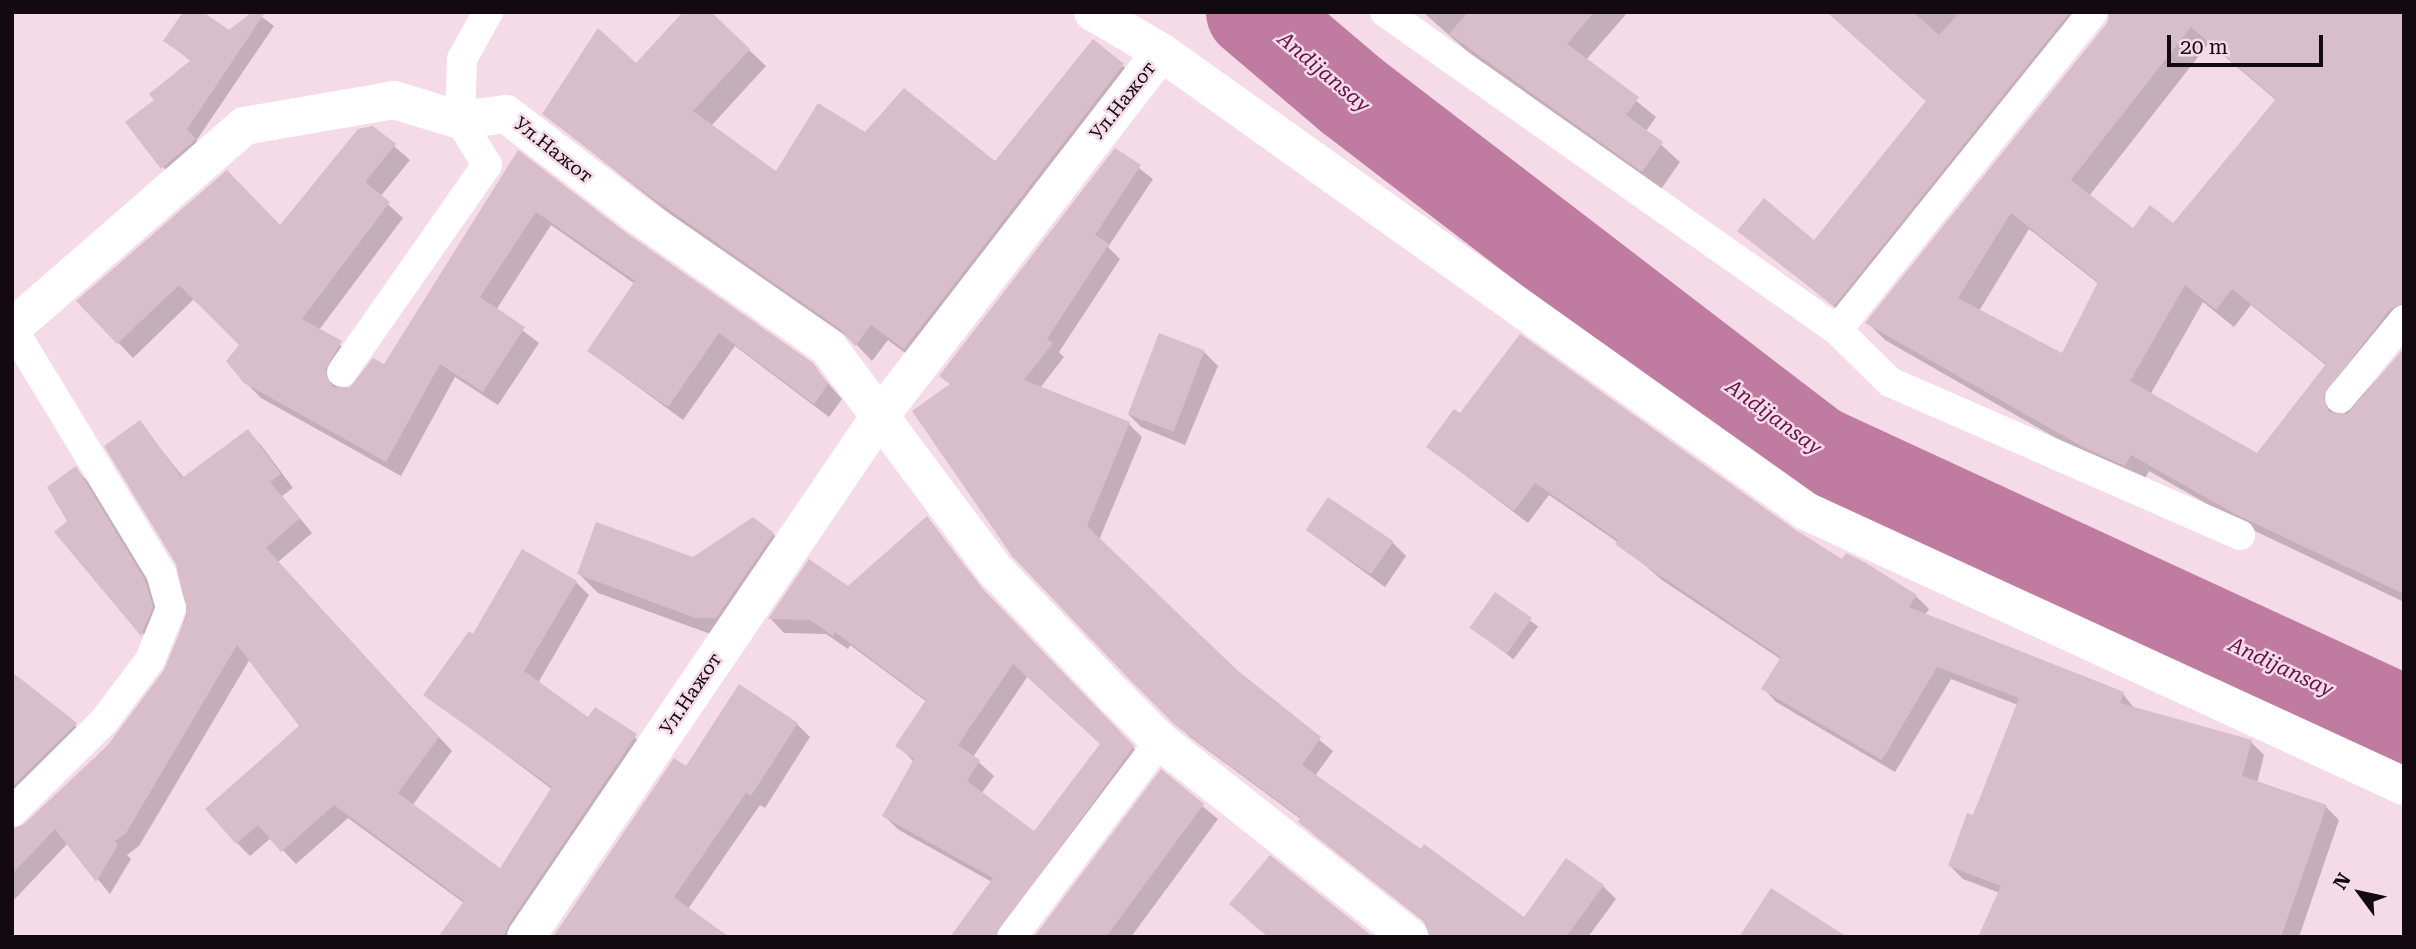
<!DOCTYPE html>
<html>
<head>
<meta charset="utf-8">
<style>
  body { margin:0 }
  #map { position:relative; width:2416px; height:949px; overflow:hidden; background:#f5dae8; font-family:"Roboto Serif",serif }
  div>[style] { position:absolute }
  [style*='--x'] { left:calc(var(--x)*1px); top:calc(var(--y)*1px); width:calc(var(--w)*1px); rotate:calc(var(--a)*1deg) }
  .shadow>* { inset:0; background:#0003; transform-origin:0 0 }
  .river>* { height:94px; margin:-47px; padding:0 47px; transform-origin:47px; border-radius:47px; background:#c07ba1 }
  .building>* { inset:0; background:#d8becb; transform-origin:0 0 }
  .service>* { height:30px; margin:-15px; padding:0 15px; transform-origin:15px; border-radius:15px; background:#fff }
  .minor>* { height:38px; margin:-19px; padding:0 19px; transform-origin:19px; border-radius:19px; background:#fff }
  span { translate:-50% -50%; white-space:nowrap; text-align:center; line-height:1.15; -webkit-text-stroke:5px #f5dae8; paint-order:stroke }
  .street-label { font-size:19px; color:#130a0f }
  .water-label { font-size:21px; color:#641147; font-style:italic }
  .frame { position:absolute; inset:0; border:14px solid #130a0f; pointer-events:none }
  .north { position:absolute; left:2325px; top:858px; width:70px; height:70px; -webkit-text-stroke:5px #f5dae8; paint-order:stroke; rotate:303deg; font-size:19px; font-weight:700; line-height:28px; text-align:center; color:#130a0f }
  .north::after { content:''; display:block; margin:auto; width:24px; height:32px; background:#130a0f; clip-path:polygon(50% 0,100% 100%,50% 72%,0 100%) }
  .scale { position:absolute; left:2167px; top:35px; width:156px; height:32px; box-sizing:border-box; border:4px solid #130a0f; border-top:0; padding-left:9px; font-size:21px; line-height:24px; white-space:nowrap; color:#130a0f; -webkit-text-stroke:5px #f5dae8; paint-order:stroke }
</style>
</head>
<body>
<div id="map">
  <div class="shadow">
    <i style="clip-path:polygon(255px 12px,274px 26px,196px 141px,205px 150px,173px 179px,128px 122px,156px 100px,192px 62px,166px 41px,229px 32px)"></i>
    <i style="clip-path:polygon(1423px 12px,1628px 12px,1586px 60px,1656px 117px,1646px 131px,1680px 162px,1661px 189px,1475px 58px)"></i>
    <i style="clip-path:polygon(evenodd,1827px 12px,2404px 12px,2404px 332px,2344px 405px,2342px 416px,2404px 351px,2404px 602px,2255px 531px,2149px 471px,2143px 482px,2103px 465px,1885px 340px,1868px 323px,2108px 24px,2110px 14px,2097px 19px,1853px 322px,1740px 230px,1815px 242px,1927px 102px,1827px 12px,2209px 43px,2277px 101px,2173px 226px,2133px 231px,2089px 196px,2209px 43px,1827px 12px,2029px 229px,2099px 284px,2062px 355px,1979px 311px,2029px 229px,1827px 12px,2203px 302px,2234px 327px,2251px 305px,2327px 366px,2258px 456px,2150px 395px,2203px 302px)"></i>
    <i style="clip-path:polygon(749px 50px,766px 66px,711px 126px,776px 174px,865px 134px,995px 163px,1123px 66px,1139px 82px,921px 365px,888px 340px,872px 361px,852px 340px,670px 214px,544px 114px,636px 66px)"></i>
    <i style="clip-path:polygon(373px 128px,410px 160px,380px 197px,403px 218px,319px 330px,356px 357px,340px 389px,351px 389px,384px 367px,518px 153px,624px 234px,811px 364px,842px 399px,829px 417px,735px 346px,683px 420px,589px 351px,635px 284px,551px 225px,496px 310px,539px 343px,498px 405px,455px 377px,401px 476px,261px 398px,245px 382px,242px 345px,195px 298px,133px 358px,79px 301px,281px 228px)"></i>
    <i style="clip-path:polygon(1115px 150px,1153px 179px,1108px 247px,1120px 259px,1059px 352px,1064px 357px,1040px 388px,1129px 424px,1142px 437px,1099px 540px,1236px 672px,1333px 751px,1315px 776px,1421px 852px,1524px 919px,1567px 860px,1603px 886px,1616px 899px,1588px 937px,1431px 937px,1426px 923px,1313px 834px,1302px 820px,1190px 737px,1013px 555px,951px 385px,941px 375px)"></i>
    <i style="clip-path:polygon(1204px 352px,1218px 366px,1185px 445px,1141px 427px,1128px 414px)"></i>
    <i style="clip-path:polygon(139px 422px,184px 478px,247px 431px,261px 445px,293px 488px,282px 496px,312px 533px,278px 562px,452px 751px,412px 806px,500px 870px,553px 790px,426px 695px,474px 637px,576px 582px,589px 595px,538px 683px,589px 720px,596px 709px,650px 749px,522px 937px,440px 937px,464px 903px,348px 818px,296px 864px,271px 838px,250px 856px,237px 843px,302px 726px,250px 659px,139px 846px,127px 855px,131px 859px,110px 894px,68px 843px,12px 902px,12px 830px,25px 826px,108px 747px,168px 667px,190px 603px)"></i>
    <i style="clip-path:polygon(1428px 447px,1793px 530px,1843px 561px,1916px 596px,1929px 609px,1925px 615px,2123px 694px,2135px 709px,2251px 742px,2264px 755px,2257px 783px,2326px 807px,2339px 820px,2299px 937px,2190px 937px,2000px 893px,1963px 879px,1950px 866px,1975px 817px,2018px 705px,1951px 679px,1895px 772px,1776px 702px,1763px 688px,1782px 660px,1662px 580px,1619px 543px,1549px 495px,1528px 523px)"></i>
    <i style="clip-path:polygon(75px 469px,89px 482px,158px 596px,155px 648px,57px 532px,70px 521px)"></i>
    <i style="clip-path:polygon(evenodd,927px 518px,993px 602px,1147px 762px,1015px 937px,952px 937px,992px 882px,899px 830px,884px 816px,914px 762px,897px 745px,927px 702px,850px 645px,848px 649px,826px 634px,784px 633px,771px 619px,810px 561px,848px 589px,927px 518px,1028px 676px,1102px 745px,1035px 833px,981px 794px,994px 776px,973px 757px,1028px 676px)"></i>
    <i style="clip-path:polygon(1308px 531px,1393px 543px,1406px 556px,1385px 587px)"></i>
    <i style="clip-path:polygon(773px 534px,792px 553px,716px 636px,598px 593px,579px 574px,694px 559px)"></i>
    <i style="left:1495px;top:594px;width:54px;height:41px;rotate:37deg"></i>
    <i style="clip-path:polygon(12px 674px,89px 737px,12px 814px)"></i>
    <i style="clip-path:polygon(797px 724px,810px 737px,765px 808px,760px 805px,688px 909px,555px 937px,687px 768px)"></i>
    <i style="clip-path:polygon(1161px 772px,1218px 819px,1131px 937px,1036px 937px)"></i>
  </div>
  <div class="river">
    <i style="--x:1253;--y:12;--w:130;--a:40.3"></i>
    <i style="--x:1352;--y:96;--w:585;--a:37.5"></i>
    <i style="--x:1816;--y:452;--w:647;--a:24.74"></i>
  </div>
  <div class="building">
    <i style="clip-path:polygon(183px 12px,203px 12px,229px 30px,252px 12px,264px 14px,187px 129px,196px 139px,161px 169px,125px 122px,154px 100px,149px 94px,191px 60px,163px 41px)"></i>
    <i style="clip-path:polygon(683px 12px,711px 12px,750px 49px,693px 111px,776px 171px,818px 103px,865px 132px,904px 88px,995px 161px,1093px 39px,1124px 64px,904px 349px,871px 325px,855px 346px,840px 329px,651px 197px,542px 114px,598px 28px,636px 63px)"></i>
    <i style="clip-path:polygon(1468px 12px,1594px 12px,1567px 44px,1639px 97px,1626px 115px,1663px 142px,1642px 172px,1449px 34px)"></i>
    <i style="clip-path:polygon(1827px 12px,1913px 12px,1939px 35px,1960px 12px,2070px 12px,1834px 306px,1737px 231px,1764px 198px,1814px 240px,1926px 101px)"></i>
    <i style="clip-path:polygon(evenodd,2110px 12px,2404px 12px,2404px 303px,2390px 309px,2323px 396px,2329px 412px,2347px 414px,2404px 348px,2404px 594px,2235px 514px,2131px 455px,2125px 466px,2083px 447px,1865px 323px,2107px 23px,2110px 12px,2191px 27px,2276px 99px,2173px 223px,2150px 205px,2133px 228px,2071px 180px,2191px 27px,2110px 12px,2011px 213px,2098px 282px,2062px 353px,1958px 298px,2011px 213px,2110px 12px,2185px 285px,2216px 310px,2232px 289px,2326px 364px,2257px 453px,2130px 381px,2185px 285px)"></i>
    <i style="clip-path:polygon(373px 126px,396px 144px,365px 182px,390px 202px,302px 319px,342px 341px,325px 370px,333px 387px,350px 387px,373px 358px,384px 364px,518px 150px,625px 232px,813px 363px,828px 384px,814px 404px,719px 333px,668px 407px,587px 351px,635px 281px,536px 212px,480px 297px,525px 327px,483px 392px,440px 364px,386px 462px,244px 383px,226px 361px,239px 345px,179px 285px,117px 344px,76px 301px,227px 170px,280px 225px,358px 129px)"></i>
    <i style="clip-path:polygon(1115px 148px,1141px 165px,1095px 235px,1109px 244px,1047px 339px,1053px 343px,1024px 380px,1130px 422px,1087px 526px,1237px 670px,1321px 737px,1302px 765px,1421px 849px,1424px 844px,1524px 917px,1566px 858px,1604px 885px,1566px 937px,1430px 937px,1423px 920px,1298px 822px,1301px 818px,1175px 725px,1130px 680px,1012px 556px,912px 411px,950px 384px,939px 376px)"></i>
    <i style="left:1159px;top:333px;width:49px;height:87px;rotate:21deg"></i>
    <i style="clip-path:polygon(1520px 334px,1794px 529px,1842px 559px,1846px 553px,1866px 563px,1917px 595px,1909px 607px,2124px 692px,2120px 703px,2252px 740px,2242px 776px,2327px 805px,2281px 937px,1978px 937px,2001px 886px,1948px 866px,1967px 813px,1973px 815px,2019px 698px,1937px 667px,1882px 760px,1761px 689px,1781px 657px,1647px 567px,1615px 544px,1618px 540px,1535px 483px,1514px 511px,1426px 447px,1454px 409px,1460px 413px)"></i>
    <i style="clip-path:polygon(140px 420px,182px 478px,248px 429px,281px 474px,270px 482px,300px 518px,266px 548px,439px 737px,398px 793px,500px 868px,552px 787px,423px 695px,469px 631px,473px 634px,522px 549px,577px 581px,524px 671px,588px 717px,595px 707px,637px 734px,508px 925px,504px 937px,438px 937px,464px 901px,334px 805px,281px 852px,258px 825px,236px 844px,205px 809px,299px 726px,237px 645px,126px 833px,115px 841px,118px 845px,96px 882px,55px 829px,12px 874px,12px 829px,24px 824px,107px 746px,164px 670px,187px 615px,176px 564px,104px 446px)"></i>
    <i style="clip-path:polygon(76px 466px,145px 580px,153px 607px,141px 636px,54px 532px,67px 521px,47px 487px)"></i>
    <i style="left:1328px;top:497px;width:79px;height:40px;rotate:34deg"></i>
    <i style="clip-path:polygon(evenodd,927px 516px,979px 585px,1134px 746px,995px 937px,950px 937px,993px 878px,882px 816px,914px 759px,895px 746px,926px 700px,835px 632px,833px 636px,810px 620px,768px 619px,809px 559px,848px 586px,927px 516px,1013px 664px,1100px 744px,1034px 831px,967px 781px,980px 760px,958px 745px,1013px 664px)"></i>
    <i style="clip-path:polygon(753px 517px,774px 533px,716px 618px,695px 618px,577px 574px,596px 522px,693px 557px)"></i>
    <i style="left:1495px;top:592px;width:45px;height:44px;rotate:35deg"></i>
    <i style="clip-path:polygon(12px 672px,77px 723px,12px 787px)"></i>
    <i style="clip-path:polygon(739px 684px,798px 723px,751px 796px,746px 793px,674px 897px,729px 937px,553px 937px,674px 758px,686px 766px)"></i>
    <i style="clip-path:polygon(1161px 769px,1204px 804px,1106px 937px,1034px 937px)"></i>
    <i style="clip-path:polygon(1270px 855px,1373px 937px,1268px 937px,1229px 904px)"></i>
    <i style="clip-path:polygon(1771px 888px,1847px 937px,1739px 937px)"></i>
  </div>
  <div class="service">
    <i style="--x:1385;--y:12;--w:553;--a:35.13"></i>
    <i style="--x:1837;--y:330;--w:74;--a:44.5"></i>
    <i style="--x:1890;--y:382;--w:382;--a:23.6"></i>
    <i style="--x:12;--y:328;--w:287;--a:58.7"></i>
    <i style="--x:161;--y:573;--w:36;--a:74"></i>
    <i style="--x:171;--y:608;--w:56;--a:112"></i>
    <i style="--x:150;--y:660;--w:76;--a:127"></i>
    <i style="--x:104;--y:721;--w:129;--a:135.3"></i>
    <i style="--x:1837;--y:330;--w:408;--a:-51.2"></i>
    <i style="--x:342;--y:372;--w:253;--a:-55"></i>
    <i style="--x:487;--y:165;--w:52;--a:-121"></i>
    <i style="--x:460;--y:120;--w:61;--a:-88.1"></i>
    <i style="--x:462;--y:59;--w:54;--a:-61"></i>
    <i style="--x:2340;--y:398;--w:101;--a:-50.6"></i>
    <i style="--x:1012;--y:937;--w:246;--a:-52.9"></i>
  </div>
  <div class="minor">
    <i style="--x:1093;--y:12;--w:79;--a:30.5"></i>
    <i style="--x:1161;--y:52;--w:792;--a:35.44"></i>
    <i style="--x:1806;--y:511;--w:658;--a:24.7"></i>
    <i style="--x:12;--y:328;--w:308;--a:-41"></i>
    <i style="--x:244;--y:126;--w:152;--a:-9.8"></i>
    <i style="--x:394;--y:100;--w:69;--a:16.9"></i>
    <i style="--x:460;--y:120;--w:46;--a:-7.4"></i>
    <i style="--x:506;--y:114;--w:166;--a:37.4"></i>
    <i style="--x:638;--y:215;--w:231;--a:34.8"></i>
    <i style="--x:828;--y:347;--w:279;--a:53.2"></i>
    <i style="--x:995;--y:570;--w:173;--a:46.4"></i>
    <i style="--x:1114;--y:695;--w:65;--a:45"></i>
    <i style="--x:1160;--y:741;--w:317;--a:38.2"></i>
    <i style="--x:526;--y:937;--w:630;--a:-55.81"></i>
    <i style="--x:880;--y:416;--w:460;--a:-52.3"></i>
  </div>
  <div class="street-label">
    <span style="left:1123px;top:101px;rotate:-52deg">Ул.Нажот</span>
    <span style="left:553px;top:150px;rotate:38deg">Ул.Нажот</span>
    <span style="left:691px;top:694px;rotate:-56deg">Ул.Нажот</span>
  </div>
  <div class="water-label">
    <span style="left:1324px;top:72px;rotate:40deg">Andijansay</span>
    <span style="left:1774px;top:417px;rotate:36deg">Andijansay</span>
    <span style="left:2281px;top:667px;rotate:25deg">Andijansay</span>
  </div>
  <div class="frame"></div>
  <div class="north">N</div>
  <div class="scale">20 m</div>
</div>
</body>
</html>
